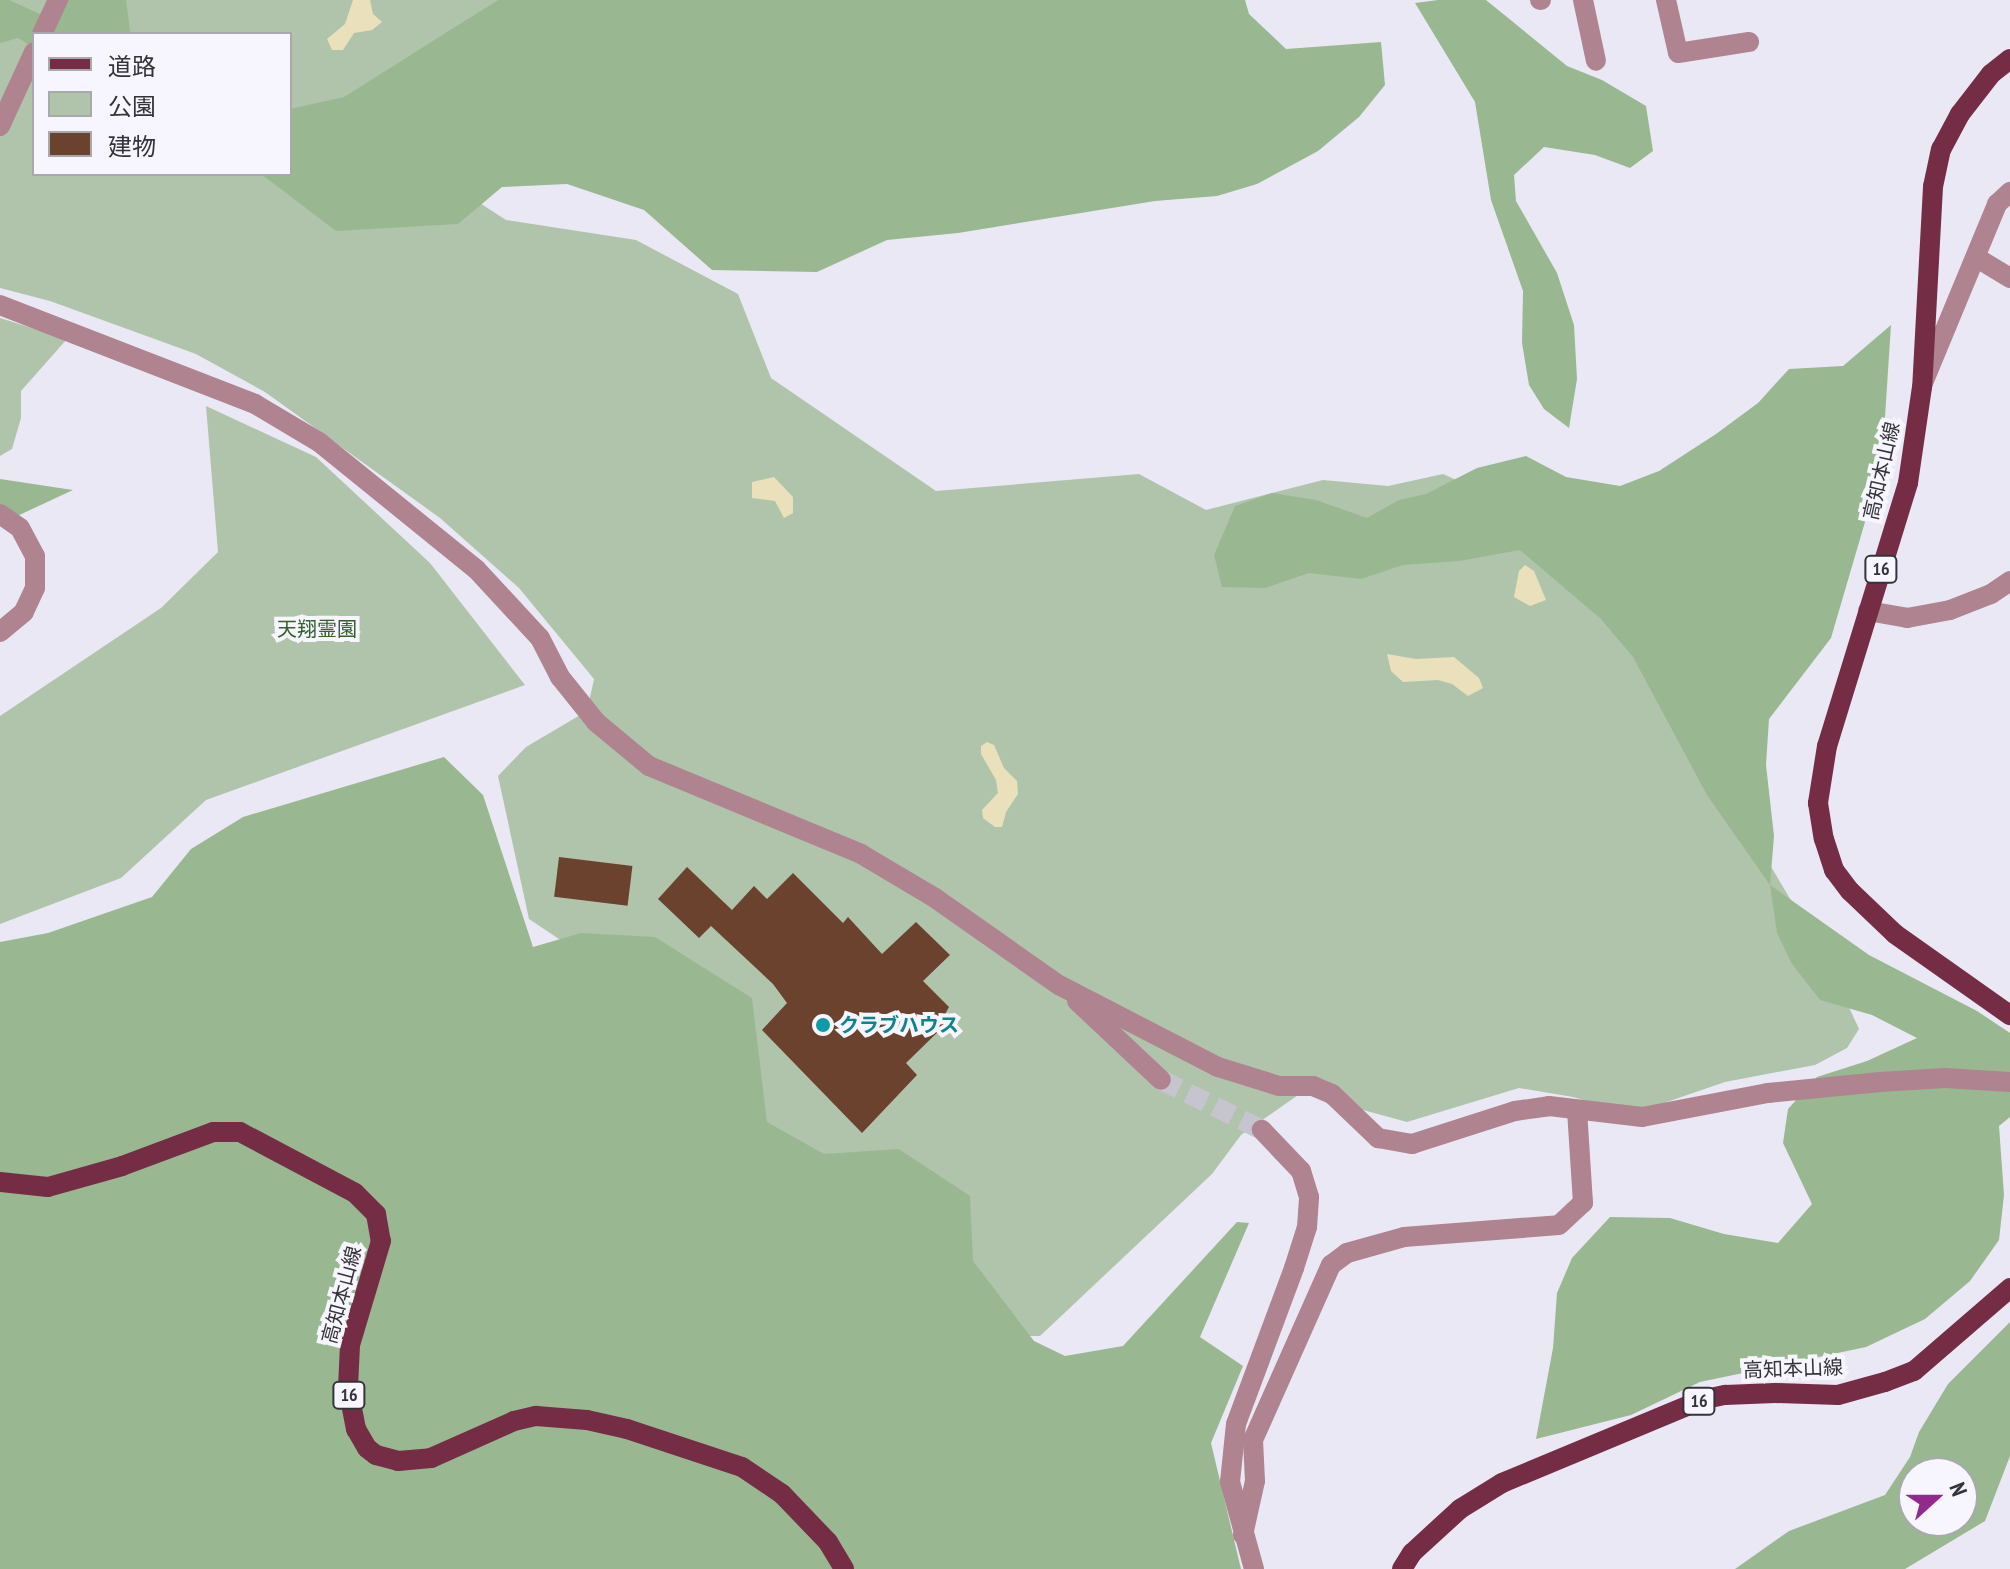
<!DOCTYPE html>
<html>
<head>
<meta charset="utf-8">
<style>
  body { margin:0 }
  #map { position:relative; width:2010px; height:1569px; overflow:hidden; background:#eae8f5; font-family:"PT Sans Narrow","Noto Sans JP",sans-serif }
  div>[style] { position:absolute }
  [style*='--x'] { left:calc(var(--x)*1px); top:calc(var(--y)*1px); width:calc(var(--w)*1px); rotate:calc(var(--a)*1deg) }
  .green>* { inset:0; background:#b0c4ab }
  .forest>* { inset:0; background:#99b891 }
  .sand>* { inset:0; background:#eae1bc }
  .building>* { inset:0; background:#6a422e; transform-origin:0 0 }
  .minor-tunnel>* { height:20px; margin-top:-10px; transform-origin:0; background:repeating-linear-gradient(90deg,#c6c4cf 0 20px,transparent 0 30px) }
  .minor>* { height:20px; margin:-10px; padding:0 10px; transform-origin:10px; border-radius:10px; background:#af838f }
  .major>* { height:20px; margin:-10px; padding:0 10px; transform-origin:10px; border-radius:10px; background:#752d46 }
  .dots>* { width:22px; height:22px; translate:-50% -50%; box-sizing:border-box; border:4px solid #f7f6fe; border-radius:50% }
  span { translate:-50% -50%; white-space:nowrap; text-align:center; line-height:1.15; -webkit-text-stroke:8px #f7f6fe; paint-order:stroke }
  .shield-label span { padding:2px 6px; background:#f7f6fe; border:2px solid; border-radius:6px; -webkit-text-stroke-width:0 }
  .shield-label { font-size:18px; color:#343338; font-weight:700 }
  .street-label { font-size:20px; color:#343338 }
  .park-label { font-size:20px; color:#36602c }
  .culture-label { font-size:20px; color:#0d838f; font-weight:700 }
  .left { translate:0 -50%; text-align:left }
  .legend { position:absolute; left:32px; top:32px; width:260px; height:144px; box-sizing:border-box; background:#f7f6fe; border:2px solid #a9a8af; margin:0; padding:10px 14px; list-style:none; font-size:24px; color:#343338 }
  .legend li { display:flex; align-items:center; gap:16px; height:40px }
  .legend b { width:40px; border:2px solid #a9a8af }
  .north { position:absolute; left:1898px; top:1457px; width:80px; height:80px; box-sizing:border-box; background:#f7f6fe; border:2px solid #a9a8af; border-radius:50%; rotate:69deg; font-size:22px; font-weight:700; line-height:32px; text-align:center; color:#343338 }
  .north::after { content:''; display:block; margin:auto; width:28px; height:36px; background:#92298d; clip-path:polygon(50% 0,100% 100%,50% 72%,0 100%) }
</style>
</head>
<body>
<div id="map">
  <div class="green">
    <i style="clip-path:polygon(evenodd,0 0,513px 0,456px 27px,386px 75px,390px 145px,506px 220px,636px 240px,738px 294px,771px 378px,936px 491px,1139px 474px,1206px 510px,1323px 480px,1388px 486px,1443px 474px,1524px 510px,1566px 535px,1748px 828px,1830px 966px,1859px 1029px,1847px 1048px,1815px 1065px,1725px 1082px,1632px 1114px,1573px 1097px,1519px 1088px,1407px 1122px,1301px 1093px,1241px 1135px,1212px 1174px,1040px 1336px,1009px 1336px,812px 1156px,762px 1134px,568px 945px,529px 919px,498px 776px,526px 747px,587px 711px,594px 679px,519px 588px,440px 518px,265px 392px,196px 354px,50px 301px,0 288px,0 0,34px 34px,290px 34px,290px 174px,34px 174px,34px 34px)"></i>
    <i style="clip-path:polygon(0 318px,67px 339px,21px 391px,21px 418px,12px 449px,0 456px)"></i>
    <i style="clip-path:polygon(206px 406px,316px 457px,430px 563px,525px 685px,206px 800px,121px 878px,0 924px,0 716px,161px 608px,218px 552px)"></i>
  </div>
  <div class="forest">
    <i style="clip-path:polygon(0 0,9px 0,49px 18px,59px 0,126px 0,130px 31px,134px 34px,34px 34px,34px 48px,18px 38px,0 43px)"></i>
    <i style="clip-path:polygon(498px 0,1245px 0,1249px 14px,1286px 49px,1381px 42px,1385px 85px,1359px 117px,1318px 151px,1257px 184px,1217px 196px,1155px 201px,958px 233px,887px 240px,817px 272px,712px 270px,644px 210px,567px 184px,502px 187px,458px 224px,336px 231px,261px 174px,290px 174px,290px 109px,344px 97px)"></i>
    <i style="clip-path:polygon(1438px 0,1486px 0,1567px 66px,1602px 80px,1646px 106px,1653px 151px,1630px 168px,1595px 155px,1544px 147px,1514px 175px,1516px 201px,1557px 273px,1574px 325px,1577px 379px,1569px 428px,1544px 409px,1529px 385px,1522px 343px,1523px 291px,1491px 200px,1475px 102px,1415px 3px)"></i>
    <i style="clip-path:polygon(1891px 325px,1885px 417px,1865px 522px,1831px 638px,1769px 719px,1766px 765px,1774px 836px,1770px 885px,1869px 955px,1977px 1011px,2010px 1033px,2010px 1117px,1999px 1126px,2004px 1195px,1999px 1240px,1970px 1281px,1925px 1319px,1866px 1347px,1700px 1382px,1631px 1415px,1536px 1439px,1553px 1348px,1557px 1293px,1572px 1258px,1610px 1217px,1670px 1218px,1724px 1234px,1778px 1243px,1812px 1204px,1783px 1143px,1788px 1109px,1817px 1077px,1867px 1061px,1917px 1038px,1872px 1015px,1820px 1000px,1792px 964px,1777px 933px,1770px 885px,1707px 795px,1633px 657px,1601px 619px,1520px 550px,1459px 561px,1403px 565px,1361px 579px,1309px 573px,1265px 588px,1222px 587px,1214px 555px,1235px 506px,1272px 493px,1316px 500px,1367px 518px,1399px 500px,1426px 494px,1477px 468px,1526px 456px,1566px 477px,1620px 486px,1659px 471px,1716px 434px,1758px 403px,1789px 369px,1843px 366px)"></i>
    <i style="clip-path:polygon(0 479px,73px 490px,0 524px)"></i>
    <i style="clip-path:polygon(444px 757px,483px 795px,533px 947px,581px 933px,655px 937px,752px 998px,767px 1122px,824px 1154px,899px 1149px,970px 1196px,973px 1261px,1034px 1341px,1065px 1356px,1123px 1346px,1237px 1222px,1249px 1223px,1200px 1337px,1243px 1366px,1211px 1443px,1241px 1569px,0 1569px,0 942px,48px 933px,152px 897px,191px 849px,243px 817px)"></i>
    <i style="clip-path:polygon(evenodd,2010px 1322px,2010px 1456px,1985px 1521px,1905px 1569px,1735px 1569px,1789px 1531px,1885px 1495px,1910px 1457px,1919px 1432px,1948px 1384px,2010px 1322px,1914px 1473px,1962px 1473px,1962px 1521px,1914px 1521px,1914px 1473px)"></i>
  </div>
  <div class="sand">
    <i style="clip-path:polygon(353px 0,370px 0,373px 14px,382px 22px,372px 30px,354px 33px,343px 50px,332px 50px,327px 39px,345px 24px)"></i>
    <i style="clip-path:polygon(774px 477px,793px 497px,793px 513px,784px 518px,775px 501px,752px 498px,752px 482px)"></i>
    <i style="clip-path:polygon(1525px 565px,1534px 571px,1546px 600px,1530px 606px,1514px 597px,1519px 571px)"></i>
    <i style="clip-path:polygon(1387px 654px,1416px 659px,1454px 657px,1479px 678px,1483px 688px,1468px 696px,1452px 684px,1438px 680px,1403px 682px,1391px 671px)"></i>
    <i style="clip-path:polygon(987px 742px,994px 745px,1004px 768px,1017px 781px,1018px 794px,1006px 812px,1002px 827px,995px 827px,983px 818px,982px 810px,998px 793px,996px 780px,981px 754px,981px 746px)"></i>
  </div>
  <div class="building">
    <i style="left:559px;top:857px;width:74px;height:40px;rotate:7deg"></i>
    <i style="clip-path:polygon(687px 867px,732px 910px,754px 886px,767px 899px,793px 873px,843px 923px,848px 917px,882px 954px,916px 922px,950px 955px,923px 981px,949px 1007px,944px 1016px,947px 1023px,906px 1063px,917px 1075px,862px 1133px,762px 1030px,787px 1003px,773px 984px,711px 926px,699px 938px,658px 899px)"></i>
  </div>
  <div class="minor-tunnel">
    <i style="--x:1161;--y:1080;--w:113;--a:26.3"></i>
  </div>
  <div class="minor">
    <i style="--x:1540;--y:0;--w:1;--a:0"></i>
    <i style="--x:1583;--y:0;--w:62;--a:78"></i>
    <i style="--x:1666;--y:0;--w:54;--a:77.2"></i>
    <i style="--x:1678;--y:53;--w:72;--a:-8.8"></i>
    <i style="--x:42;--y:34;--w:38;--a:-65"></i>
    <i style="--x:0;--y:126;--w:81;--a:-65.3"></i>
    <i style="--x:1977;--y:258;--w:39;--a:31"></i>
    <i style="--x:0;--y:305;--w:274;--a:21.2"></i>
    <i style="--x:255;--y:404;--w:74;--a:30.7"></i>
    <i style="--x:319;--y:442;--w:202;--a:39"></i>
    <i style="--x:476;--y:569;--w:94;--a:47.2"></i>
    <i style="--x:540;--y:638;--w:44;--a:62.9"></i>
    <i style="--x:560;--y:677;--w:58;--a:51.3"></i>
    <i style="--x:596;--y:722;--w:69;--a:39.7"></i>
    <i style="--x:649;--y:766;--w:230;--a:22.5"></i>
    <i style="--x:861;--y:854;--w:86;--a:30.7"></i>
    <i style="--x:935;--y:898;--w:151;--a:35.1"></i>
    <i style="--x:1059;--y:985;--w:179;--a:27.3"></i>
    <i style="--x:1218;--y:1067;--w:64;--a:17.3"></i>
    <i style="--x:1279;--y:1086;--w:34;--a:0"></i>
    <i style="--x:1313;--y:1086;--w:21;--a:23"></i>
    <i style="--x:1332;--y:1094;--w:64;--a:43.7"></i>
    <i style="--x:1378;--y:1138;--w:35;--a:10"></i>
    <i style="--x:1412;--y:1144;--w:108;--a:-17.8"></i>
    <i style="--x:1515;--y:1111;--w:34;--a:-8"></i>
    <i style="--x:1549;--y:1106;--w:94;--a:6.7"></i>
    <i style="--x:1642;--y:1117;--w:128;--a:-10.8"></i>
    <i style="--x:1768;--y:1093;--w:113;--a:-5.6"></i>
    <i style="--x:1880;--y:1082;--w:65;--a:-3.5"></i>
    <i style="--x:1945;--y:1078;--w:65;--a:3.5"></i>
    <i style="--x:1923;--y:383;--w:194;--a:-67.5"></i>
    <i style="--x:1997;--y:204;--w:18;--a:-43"></i>
    <i style="--x:0;--y:514;--w:24;--a:35"></i>
    <i style="--x:20;--y:528;--w:32;--a:62"></i>
    <i style="--x:35;--y:556;--w:32;--a:90"></i>
    <i style="--x:35;--y:588;--w:26;--a:115"></i>
    <i style="--x:24;--y:612;--w:31;--a:140"></i>
    <i style="--x:1868;--y:611;--w:40;--a:10"></i>
    <i style="--x:1907;--y:618;--w:44;--a:-10.5"></i>
    <i style="--x:1950;--y:610;--w:44;--a:-21.3"></i>
    <i style="--x:1991;--y:594;--w:23;--a:-34"></i>
    <i style="--x:1077;--y:1001;--w:115;--a:43.2"></i>
    <i style="--x:1243;--y:1535;--w:55;--a:-77.5"></i>
    <i style="--x:1255;--y:1481;--w:41;--a:-92.8"></i>
    <i style="--x:1253;--y:1440;--w:192;--a:-66"></i>
    <i style="--x:1331;--y:1265;--w:20;--a:-37"></i>
    <i style="--x:1347;--y:1253;--w:59;--a:-15.7"></i>
    <i style="--x:1404;--y:1237;--w:155;--a:-4.4"></i>
    <i style="--x:1559;--y:1225;--w:33;--a:-43"></i>
    <i style="--x:1583;--y:1203;--w:93;--a:-93.7"></i>
    <i style="--x:1254;--y:1569;--w:90;--a:-105.4"></i>
    <i style="--x:1230;--y:1482;--w:58;--a:-84.1"></i>
    <i style="--x:1236;--y:1424;--w:166;--a:-69.6"></i>
    <i style="--x:1294;--y:1268;--w:43;--a:-72.4"></i>
    <i style="--x:1307;--y:1227;--w:30;--a:-86"></i>
    <i style="--x:1309;--y:1197;--w:27;--a:-107"></i>
    <i style="--x:1301;--y:1171;--w:57;--a:-133.6"></i>
  </div>
  <div class="major">
    <i style="--x:2010;--y:59;--w:24;--a:142"></i>
    <i style="--x:1991;--y:74;--w:51;--a:127.8"></i>
    <i style="--x:1960;--y:114;--w:40;--a:118"></i>
    <i style="--x:1941;--y:149;--w:39;--a:102"></i>
    <i style="--x:1933;--y:187;--w:200;--a:93.1"></i>
    <i style="--x:1922;--y:387;--w:97;--a:98.3"></i>
    <i style="--x:1908;--y:483;--w:275;--a:107.1"></i>
    <i style="--x:1827;--y:746;--w:58;--a:99"></i>
    <i style="--x:1818;--y:803;--w:36;--a:81"></i>
    <i style="--x:1824;--y:839;--w:33;--a:72"></i>
    <i style="--x:1834;--y:870;--w:26;--a:53"></i>
    <i style="--x:1850;--y:891;--w:62;--a:43.7"></i>
    <i style="--x:1895;--y:934;--w:141;--a:35.2"></i>
    <i style="--x:0;--y:1182;--w:48;--a:5.9"></i>
    <i style="--x:48;--y:1187;--w:77;--a:-15.8"></i>
    <i style="--x:122;--y:1166;--w:97;--a:-20.5"></i>
    <i style="--x:213;--y:1132;--w:27;--a:0"></i>
    <i style="--x:240;--y:1132;--w:130;--a:27.9"></i>
    <i style="--x:355;--y:1193;--w:30;--a:45"></i>
    <i style="--x:376;--y:1214;--w:27;--a:80"></i>
    <i style="--x:381;--y:1241;--w:109;--a:106.6"></i>
    <i style="--x:350;--y:1345;--w:43;--a:92.7"></i>
    <i style="--x:348;--y:1388;--w:42;--a:79"></i>
    <i style="--x:356;--y:1429;--w:22;--a:60"></i>
    <i style="--x:367;--y:1448;--w:11;--a:38"></i>
    <i style="--x:376;--y:1455;--w:23;--a:15"></i>
    <i style="--x:398;--y:1461;--w:33;--a:-5"></i>
    <i style="--x:431;--y:1458;--w:91;--a:-24"></i>
    <i style="--x:514;--y:1421;--w:23;--a:-13"></i>
    <i style="--x:536;--y:1416;--w:51;--a:4.5"></i>
    <i style="--x:587;--y:1420;--w:41;--a:12.7"></i>
    <i style="--x:627;--y:1429;--w:121;--a:18.3"></i>
    <i style="--x:742;--y:1467;--w:48;--a:34"></i>
    <i style="--x:782;--y:1494;--w:66;--a:46.2"></i>
    <i style="--x:828;--y:1542;--w:31;--a:59"></i>
    <i style="--x:1402;--y:1569;--w:19;--a:-58"></i>
    <i style="--x:1412;--y:1553;--w:65;--a:-42.5"></i>
    <i style="--x:1460;--y:1509;--w:49;--a:-31.8"></i>
    <i style="--x:1502;--y:1483;--w:216;--a:-22.6"></i>
    <i style="--x:1701;--y:1400;--w:25;--a:-12"></i>
    <i style="--x:1725;--y:1395;--w:50;--a:-2.3"></i>
    <i style="--x:1775;--y:1393;--w:63;--a:1.8"></i>
    <i style="--x:1838;--y:1395;--w:49;--a:-15.5"></i>
    <i style="--x:1885;--y:1382;--w:31;--a:-21"></i>
    <i style="--x:1914;--y:1371;--w:127;--a:-40.8"></i>
  </div>
  <div class="dots">
    <i style="left:823px;top:1025px;background:#0f9aa8"></i>
  </div>
  <div class="shield-label">
    <span style="left:1881px;top:569px">16</span>
    <span style="left:349px;top:1395px">16</span>
    <span style="left:1699px;top:1401px">16</span>
  </div>
  <div class="street-label">
    <span style="left:1882px;top:471px;rotate:-77deg">高知本山線</span>
    <span style="left:342px;top:1295px;rotate:-75deg">高知本山線</span>
    <span style="left:1793px;top:1369px;rotate:-2deg">高知本山線</span>
  </div>
  <div class="park-label">
    <span style="left:317px;top:629px">天翔霊園</span>
  </div>
  <div class="culture-label">
    <span class="left" style="left:839px;top:1025px">クラブハウス</span>
  </div>
  <ul class="legend">
  <li><b style="height:10px;background:#752d46"></b>道路</li>
  <li><b style="height:22px;background:#b0c4ab"></b>公園</li>
  <li><b style="height:22px;background:#6a422e"></b>建物</li>
  </ul>
  <div class="north">N</div>
</div>
</body>
</html>
